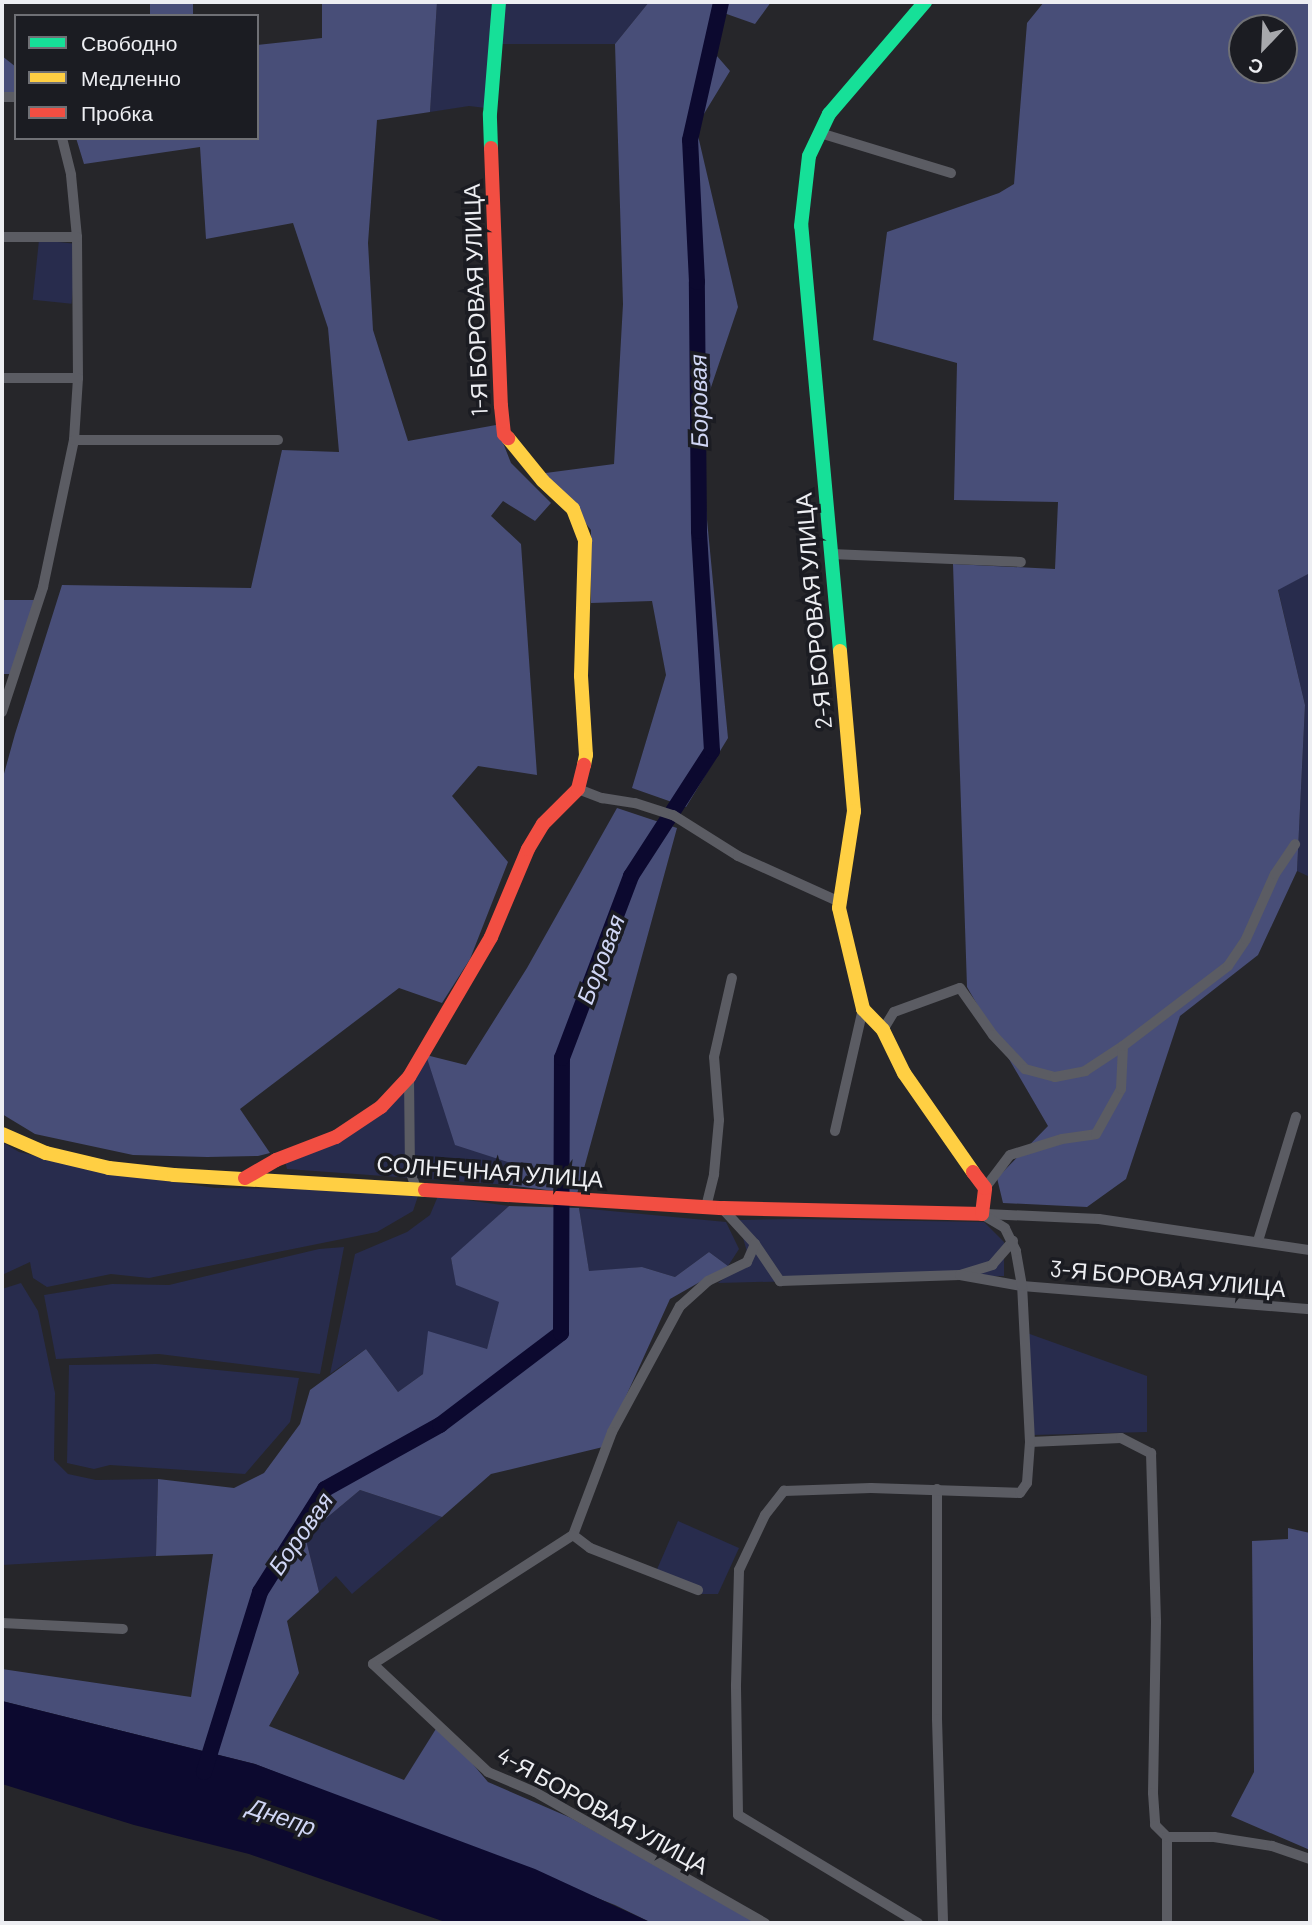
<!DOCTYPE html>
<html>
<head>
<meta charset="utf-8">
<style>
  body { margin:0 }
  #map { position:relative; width:1312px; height:1925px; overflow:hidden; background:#26262a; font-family:Barlow,sans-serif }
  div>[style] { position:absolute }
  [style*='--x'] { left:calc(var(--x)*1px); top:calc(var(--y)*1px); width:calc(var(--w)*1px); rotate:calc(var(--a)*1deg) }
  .green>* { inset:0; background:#282c4d; transform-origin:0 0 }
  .forest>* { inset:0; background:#484e78; transform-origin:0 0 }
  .water>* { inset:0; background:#0c092f }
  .river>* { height:16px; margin:-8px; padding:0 8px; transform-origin:8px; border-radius:8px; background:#0c092f }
  .street>* { height:10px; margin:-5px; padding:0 5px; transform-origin:5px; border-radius:5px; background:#5b5c63 }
  .fast>* { height:14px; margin:-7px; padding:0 7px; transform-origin:7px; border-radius:7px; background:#16e098 }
  .slow>* { height:14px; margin:-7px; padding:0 7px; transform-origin:7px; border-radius:7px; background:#ffcf43 }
  .jam>* { height:14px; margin:-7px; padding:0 7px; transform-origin:7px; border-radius:7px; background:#f24e42 }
  span { translate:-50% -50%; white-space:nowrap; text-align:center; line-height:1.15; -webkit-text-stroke:7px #1b1c22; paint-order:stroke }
  .street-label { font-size:23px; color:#edeef2 }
  .water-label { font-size:24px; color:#d0d6f5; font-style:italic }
  .frame { position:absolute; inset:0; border:4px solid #edeef2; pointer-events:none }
  .legend { position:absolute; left:14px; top:14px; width:245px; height:126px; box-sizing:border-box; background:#1b1c22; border:2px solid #6f7075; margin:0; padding:9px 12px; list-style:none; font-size:21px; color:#edeef2 }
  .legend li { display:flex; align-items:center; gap:14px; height:35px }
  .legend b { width:35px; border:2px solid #6f7075 }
  .north { position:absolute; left:1228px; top:14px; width:70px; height:70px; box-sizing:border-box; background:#1b1c22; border:2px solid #6f7075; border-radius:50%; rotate:203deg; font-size:19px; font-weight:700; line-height:28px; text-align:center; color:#edeef2 }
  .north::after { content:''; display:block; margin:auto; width:24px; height:32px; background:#a7a8ac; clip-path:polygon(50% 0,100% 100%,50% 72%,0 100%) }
</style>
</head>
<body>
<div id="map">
  <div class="green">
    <i style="clip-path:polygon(437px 2px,649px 2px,615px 44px,501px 44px,486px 108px,469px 106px,430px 112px)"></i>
    <i style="left:39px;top:240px;width:39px;height:60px;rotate:6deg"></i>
    <i style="clip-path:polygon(1310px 573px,1310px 877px,1297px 871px,1305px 705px,1278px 589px)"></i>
    <i style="clip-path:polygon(426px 1054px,511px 1163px,508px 1185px,287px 1169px,285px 1161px,354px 1132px)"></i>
    <i style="clip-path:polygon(2px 1142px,19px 1152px,101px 1171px,215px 1188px,304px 1189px,418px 1196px,413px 1211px,377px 1232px,149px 1278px,111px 1274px,47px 1287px,33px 1278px,30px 1262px,2px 1275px)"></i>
    <i style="clip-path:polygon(438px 1196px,509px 1206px,451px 1259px,457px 1285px,500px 1302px,487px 1349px,423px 1374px,398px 1392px,366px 1349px,330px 1374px,355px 1254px,407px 1232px,430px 1215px)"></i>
    <i style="clip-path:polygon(579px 1208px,726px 1222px,739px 1249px,728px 1266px,709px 1252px,675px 1277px,642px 1267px,589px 1272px)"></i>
    <i style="clip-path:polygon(796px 1219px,984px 1222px,1004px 1242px,1004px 1276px,718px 1283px,749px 1259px,738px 1220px)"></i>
    <i style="clip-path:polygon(344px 1247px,320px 1374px,159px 1354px,56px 1359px,44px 1295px,112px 1284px,169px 1285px,319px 1249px)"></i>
    <i style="clip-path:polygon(21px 1283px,38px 1311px,55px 1393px,54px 1460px,68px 1474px,96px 1480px,158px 1479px,156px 1556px,2px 1565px,2px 1289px)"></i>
    <i style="clip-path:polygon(1027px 1333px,1147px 1376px,1147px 1432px,1033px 1435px)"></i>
    <i style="clip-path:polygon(156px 1364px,299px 1378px,290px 1422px,245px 1474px,110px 1465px,94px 1469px,67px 1463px,69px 1365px)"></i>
    <i style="clip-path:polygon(360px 1490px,442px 1517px,352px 1594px,336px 1576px,319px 1592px,305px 1536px)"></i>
    <i style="clip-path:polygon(678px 1521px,739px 1548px,718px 1594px,701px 1594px,655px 1574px)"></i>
  </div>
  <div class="forest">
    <i style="left:150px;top:2px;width:43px;height:14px"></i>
    <i style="clip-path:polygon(322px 2px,437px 2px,430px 112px,377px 120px,368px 243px,373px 330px,408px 441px,496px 425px,511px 463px,551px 503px,535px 521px,503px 501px,491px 516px,521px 544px,537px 775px,478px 766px,452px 796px,508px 862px,470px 959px,442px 1003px,399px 988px,240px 1109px,270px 1153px,258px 1156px,207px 1157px,133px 1155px,35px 1134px,2px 1114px,2px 781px,15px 734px,62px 585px,251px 588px,282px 450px,339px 452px,328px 328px,293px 223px,206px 239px,200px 147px,84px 164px,76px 138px,257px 138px,257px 45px,322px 38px)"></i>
    <i style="clip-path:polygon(649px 2px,771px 2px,755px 24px,721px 12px,710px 48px,730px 71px,696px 127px,738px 307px,698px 426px,728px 738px,686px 807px,632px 788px,666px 675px,652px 601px,591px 603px,591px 530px,561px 492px,538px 474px,614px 464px,623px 304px,615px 44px)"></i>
    <i style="clip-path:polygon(evenodd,1044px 2px,1310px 2px,1310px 573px,1278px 590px,1305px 705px,1297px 871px,1258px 955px,1180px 1016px,1126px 1179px,1087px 1207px,1003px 1203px,997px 1178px,1048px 1126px,967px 987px,953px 564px,1055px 569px,1058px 502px,954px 500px,957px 363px,873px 340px,887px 232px,999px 193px,1014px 184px,1027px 23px,1044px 2px,1242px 28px,1284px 28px,1284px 70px,1242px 70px,1242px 28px)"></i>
    <i style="clip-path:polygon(2px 56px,16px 67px,16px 92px,2px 92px)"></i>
    <i style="clip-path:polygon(2px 600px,40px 600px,18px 674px,2px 674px)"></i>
    <i style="clip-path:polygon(617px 808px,677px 828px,577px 1194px,508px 1185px,511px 1163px,455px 1145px,426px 1055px,466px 1065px,527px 968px)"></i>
    <i style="clip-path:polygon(509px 1206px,579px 1208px,589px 1271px,642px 1267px,675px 1277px,709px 1252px,728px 1266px,670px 1299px,603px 1447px,491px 1474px,442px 1517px,360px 1490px,305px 1536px,319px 1592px,287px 1621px,299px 1673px,269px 1726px,404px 1780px,439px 1724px,488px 1782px,571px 1818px,759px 1923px,652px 1923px,615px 1905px,255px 1764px,2px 1701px,2px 1669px,191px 1697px,213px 1554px,156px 1556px,158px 1479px,234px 1488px,264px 1473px,300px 1424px,310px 1390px,366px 1349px,398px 1392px,423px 1374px,428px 1331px,487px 1349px,499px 1302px,456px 1285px,451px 1258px)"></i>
    <i style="clip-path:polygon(1288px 1528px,1310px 1533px,1310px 1850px,1231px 1816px,1254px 1772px,1252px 1541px,1288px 1539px)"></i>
  </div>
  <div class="water">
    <i style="clip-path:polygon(2px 1701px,255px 1764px,535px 1869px,652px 1923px,448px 1923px,249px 1854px,134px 1825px,2px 1784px)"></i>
  </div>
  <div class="river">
    <i style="--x:204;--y:1772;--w:189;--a:-72.7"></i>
    <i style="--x:260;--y:1592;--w:122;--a:-57.7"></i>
    <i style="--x:325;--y:1489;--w:132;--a:-29.1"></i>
    <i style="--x:440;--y:1425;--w:152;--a:-37.2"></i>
    <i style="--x:561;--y:1333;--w:275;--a:-89.8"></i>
    <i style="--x:562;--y:1058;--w:195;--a:-69.2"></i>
    <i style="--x:631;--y:876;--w:149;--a:-57.1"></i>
    <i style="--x:712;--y:751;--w:220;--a:-93.4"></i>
    <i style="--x:699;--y:531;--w:249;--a:-90.5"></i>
    <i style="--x:697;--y:282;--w:142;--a:-92.8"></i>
    <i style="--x:690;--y:140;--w:141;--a:-77.3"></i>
  </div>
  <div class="street">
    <i style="--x:2;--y:97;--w:14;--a:0"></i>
    <i style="--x:820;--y:133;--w:137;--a:17"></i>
    <i style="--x:62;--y:138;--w:38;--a:76"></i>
    <i style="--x:71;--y:175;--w:62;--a:84.5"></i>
    <i style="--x:77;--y:237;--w:141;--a:89.6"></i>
    <i style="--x:78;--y:378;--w:62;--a:93.7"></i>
    <i style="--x:2;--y:237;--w:75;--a:0"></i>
    <i style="--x:2;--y:378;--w:76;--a:0"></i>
    <i style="--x:831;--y:554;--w:190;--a:2.4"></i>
    <i style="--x:2;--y:712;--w:132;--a:-71.8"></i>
    <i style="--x:43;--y:587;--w:150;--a:-78.1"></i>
    <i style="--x:74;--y:440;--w:204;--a:0"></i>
    <i style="--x:578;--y:789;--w:26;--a:21"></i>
    <i style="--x:602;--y:798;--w:33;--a:9"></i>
    <i style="--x:635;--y:803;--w:40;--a:18"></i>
    <i style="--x:673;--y:815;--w:77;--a:32.2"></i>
    <i style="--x:738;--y:856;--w:112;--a:24.3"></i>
    <i style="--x:883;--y:1030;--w:21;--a:-59"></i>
    <i style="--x:894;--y:1012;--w:70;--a:-20"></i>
    <i style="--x:960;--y:988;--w:57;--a:54.9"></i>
    <i style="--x:993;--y:1035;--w:47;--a:46.7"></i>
    <i style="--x:1025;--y:1069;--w:31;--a:15"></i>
    <i style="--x:1055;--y:1077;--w:31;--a:-11"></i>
    <i style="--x:1085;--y:1071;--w:45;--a:-33.3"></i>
    <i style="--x:409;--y:1077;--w:93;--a:89.4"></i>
    <i style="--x:410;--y:1170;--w:20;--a:72"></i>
    <i style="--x:835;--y:1131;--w:125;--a:-77.1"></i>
    <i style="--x:985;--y:1188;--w:41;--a:-52.9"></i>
    <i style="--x:1010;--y:1155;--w:54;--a:-17.1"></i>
    <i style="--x:1062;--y:1139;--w:34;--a:-8"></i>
    <i style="--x:1096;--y:1134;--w:51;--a:-60.9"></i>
    <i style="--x:1121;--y:1089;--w:43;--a:-87.3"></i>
    <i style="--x:1123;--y:1046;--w:132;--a:-37.3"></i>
    <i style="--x:1228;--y:966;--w:32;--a:-56"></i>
    <i style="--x:1246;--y:939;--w:71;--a:-66"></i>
    <i style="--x:1275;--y:874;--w:36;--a:-56"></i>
    <i style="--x:706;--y:1207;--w:34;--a:-76"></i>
    <i style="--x:714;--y:1174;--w:54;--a:-84.7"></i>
    <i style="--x:719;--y:1120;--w:63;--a:-94.5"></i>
    <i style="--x:714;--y:1057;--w:81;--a:-77.2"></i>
    <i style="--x:722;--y:1208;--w:49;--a:47.5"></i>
    <i style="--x:755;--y:1244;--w:45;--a:56"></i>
    <i style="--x:780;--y:1281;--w:180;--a:-1.9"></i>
    <i style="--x:960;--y:1275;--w:34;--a:-17"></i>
    <i style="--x:992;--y:1265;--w:32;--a:-49"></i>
    <i style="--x:986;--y:1214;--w:113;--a:2.5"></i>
    <i style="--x:1099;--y:1219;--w:213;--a:8.4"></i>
    <i style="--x:1258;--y:1241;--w:130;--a:-73"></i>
    <i style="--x:755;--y:1244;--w:20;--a:114"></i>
    <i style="--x:747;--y:1262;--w:43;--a:154"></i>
    <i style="--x:708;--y:1281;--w:38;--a:138"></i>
    <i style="--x:680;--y:1306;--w:143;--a:118.4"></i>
    <i style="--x:612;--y:1432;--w:110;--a:110.7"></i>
    <i style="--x:573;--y:1535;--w:238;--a:147.2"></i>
    <i style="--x:373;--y:1664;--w:158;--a:43.2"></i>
    <i style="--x:488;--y:1772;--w:51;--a:23.1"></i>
    <i style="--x:535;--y:1792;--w:265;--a:29.7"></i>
    <i style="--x:960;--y:1275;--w:63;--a:10.1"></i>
    <i style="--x:1022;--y:1286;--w:289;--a:4.6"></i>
    <i style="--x:1030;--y:1442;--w:91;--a:-2.5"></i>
    <i style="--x:1121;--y:1438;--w:34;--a:27"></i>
    <i style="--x:1151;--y:1453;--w:169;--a:88.3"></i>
    <i style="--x:1156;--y:1622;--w:171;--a:91"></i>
    <i style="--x:1153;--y:1793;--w:32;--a:86"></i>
    <i style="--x:1155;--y:1825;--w:17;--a:45"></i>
    <i style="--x:1167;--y:1837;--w:86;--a:90"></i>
    <i style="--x:937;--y:1489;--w:230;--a:90"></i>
    <i style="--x:937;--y:1719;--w:204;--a:88.3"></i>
    <i style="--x:573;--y:1535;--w:21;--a:37"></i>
    <i style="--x:590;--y:1548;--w:116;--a:21.3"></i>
    <i style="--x:2;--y:1623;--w:121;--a:2.8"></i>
    <i style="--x:1167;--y:1837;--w:47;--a:0"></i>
    <i style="--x:1214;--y:1837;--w:59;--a:8.8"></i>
    <i style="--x:1272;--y:1846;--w:40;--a:18.9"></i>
    <i style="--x:918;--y:1923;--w:210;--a:-149"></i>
    <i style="--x:738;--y:1815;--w:130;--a:-90.9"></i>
    <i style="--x:736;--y:1685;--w:115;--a:-88.5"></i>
    <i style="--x:739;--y:1570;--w:61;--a:-64.7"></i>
    <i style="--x:765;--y:1515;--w:31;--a:-52"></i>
    <i style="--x:784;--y:1491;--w:87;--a:-2"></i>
    <i style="--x:871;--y:1488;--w:149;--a:1.9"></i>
    <i style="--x:1020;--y:1493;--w:12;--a:-55"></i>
    <i style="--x:1027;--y:1483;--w:41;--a:-85.8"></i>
    <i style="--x:1030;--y:1442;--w:156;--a:-92.9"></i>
    <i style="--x:1022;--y:1286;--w:36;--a:-100"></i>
    <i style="--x:1016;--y:1251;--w:25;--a:-116"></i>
    <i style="--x:1005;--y:1228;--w:27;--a:-149"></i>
  </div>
  <div class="fast">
    <i style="--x:491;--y:148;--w:34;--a:-92"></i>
    <i style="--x:490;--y:114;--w:112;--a:-85.4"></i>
    <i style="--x:840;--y:651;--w:427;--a:-95.2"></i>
    <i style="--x:801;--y:226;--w:70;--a:-83.5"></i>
    <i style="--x:809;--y:156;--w:47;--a:-64.5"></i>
    <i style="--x:829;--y:114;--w:148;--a:-49.4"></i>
  </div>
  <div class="slow">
    <i style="--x:508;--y:438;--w:55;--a:50.9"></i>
    <i style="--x:543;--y:481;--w:41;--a:43"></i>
    <i style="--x:573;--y:509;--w:34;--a:69"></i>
    <i style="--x:585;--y:541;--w:135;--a:91.7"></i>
    <i style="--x:581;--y:676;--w:79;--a:86.4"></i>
    <i style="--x:586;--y:755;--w:10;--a:101"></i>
    <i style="--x:840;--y:651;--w:161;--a:85"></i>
    <i style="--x:854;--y:811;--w:98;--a:98.8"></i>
    <i style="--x:839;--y:908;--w:104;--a:76.6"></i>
    <i style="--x:863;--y:1009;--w:29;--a:46"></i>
    <i style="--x:883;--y:1030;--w:48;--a:64"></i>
    <i style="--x:904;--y:1073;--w:121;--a:55.1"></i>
    <i style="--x:2;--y:1134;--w:48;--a:23.4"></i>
    <i style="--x:46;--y:1153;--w:65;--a:13.4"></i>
    <i style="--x:109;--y:1168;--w:65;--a:6.1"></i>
    <i style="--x:174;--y:1175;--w:251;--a:3.4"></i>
  </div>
  <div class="jam">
    <i style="--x:491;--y:148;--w:258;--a:87.8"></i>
    <i style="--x:501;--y:406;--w:28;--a:84"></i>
    <i style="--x:504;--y:434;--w:6;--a:45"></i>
    <i style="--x:245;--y:1178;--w:36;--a:-30"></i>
    <i style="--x:276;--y:1160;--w:64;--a:-21"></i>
    <i style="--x:336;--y:1137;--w:54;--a:-33.7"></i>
    <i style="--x:381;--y:1107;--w:41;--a:-47"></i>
    <i style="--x:409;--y:1077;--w:162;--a:-59.6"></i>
    <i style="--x:491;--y:937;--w:95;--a:-67.2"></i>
    <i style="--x:528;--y:849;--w:29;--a:-59"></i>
    <i style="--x:543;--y:824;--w:49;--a:-45"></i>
    <i style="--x:578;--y:789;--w:25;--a:-76"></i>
    <i style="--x:425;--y:1190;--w:299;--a:3.5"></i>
    <i style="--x:723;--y:1208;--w:259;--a:1.3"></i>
    <i style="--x:982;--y:1214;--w:26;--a:-83"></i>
    <i style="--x:985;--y:1188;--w:20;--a:-127"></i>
  </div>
  <div class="street-label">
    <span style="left:475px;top:300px;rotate:-92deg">1-Я БОРОВАЯ УЛИЦА</span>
    <span style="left:813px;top:611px;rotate:-95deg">2-Я БОРОВАЯ УЛИЦА</span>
    <span style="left:490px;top:1171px;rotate:4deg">СОЛНЕЧНАЯ УЛИЦА</span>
    <span style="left:1168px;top:1278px;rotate:5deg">3-Я БОРОВАЯ УЛИЦА</span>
    <span style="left:603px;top:1810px;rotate:29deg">4-Я БОРОВАЯ УЛИЦА</span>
  </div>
  <div class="water-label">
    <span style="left:698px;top:401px;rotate:-91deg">Боровая</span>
    <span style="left:600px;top:959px;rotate:-69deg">Боровая</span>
    <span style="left:300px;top:1533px;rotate:-55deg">Боровая</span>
    <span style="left:282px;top:1816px;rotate:19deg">Днепр</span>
  </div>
  <div class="frame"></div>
  <ul class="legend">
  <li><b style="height:9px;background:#16e098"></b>Свободно</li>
  <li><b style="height:9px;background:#ffcf43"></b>Медленно</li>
  <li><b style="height:9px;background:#f24e42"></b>Пробка</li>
  </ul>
  <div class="north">С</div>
</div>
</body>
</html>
